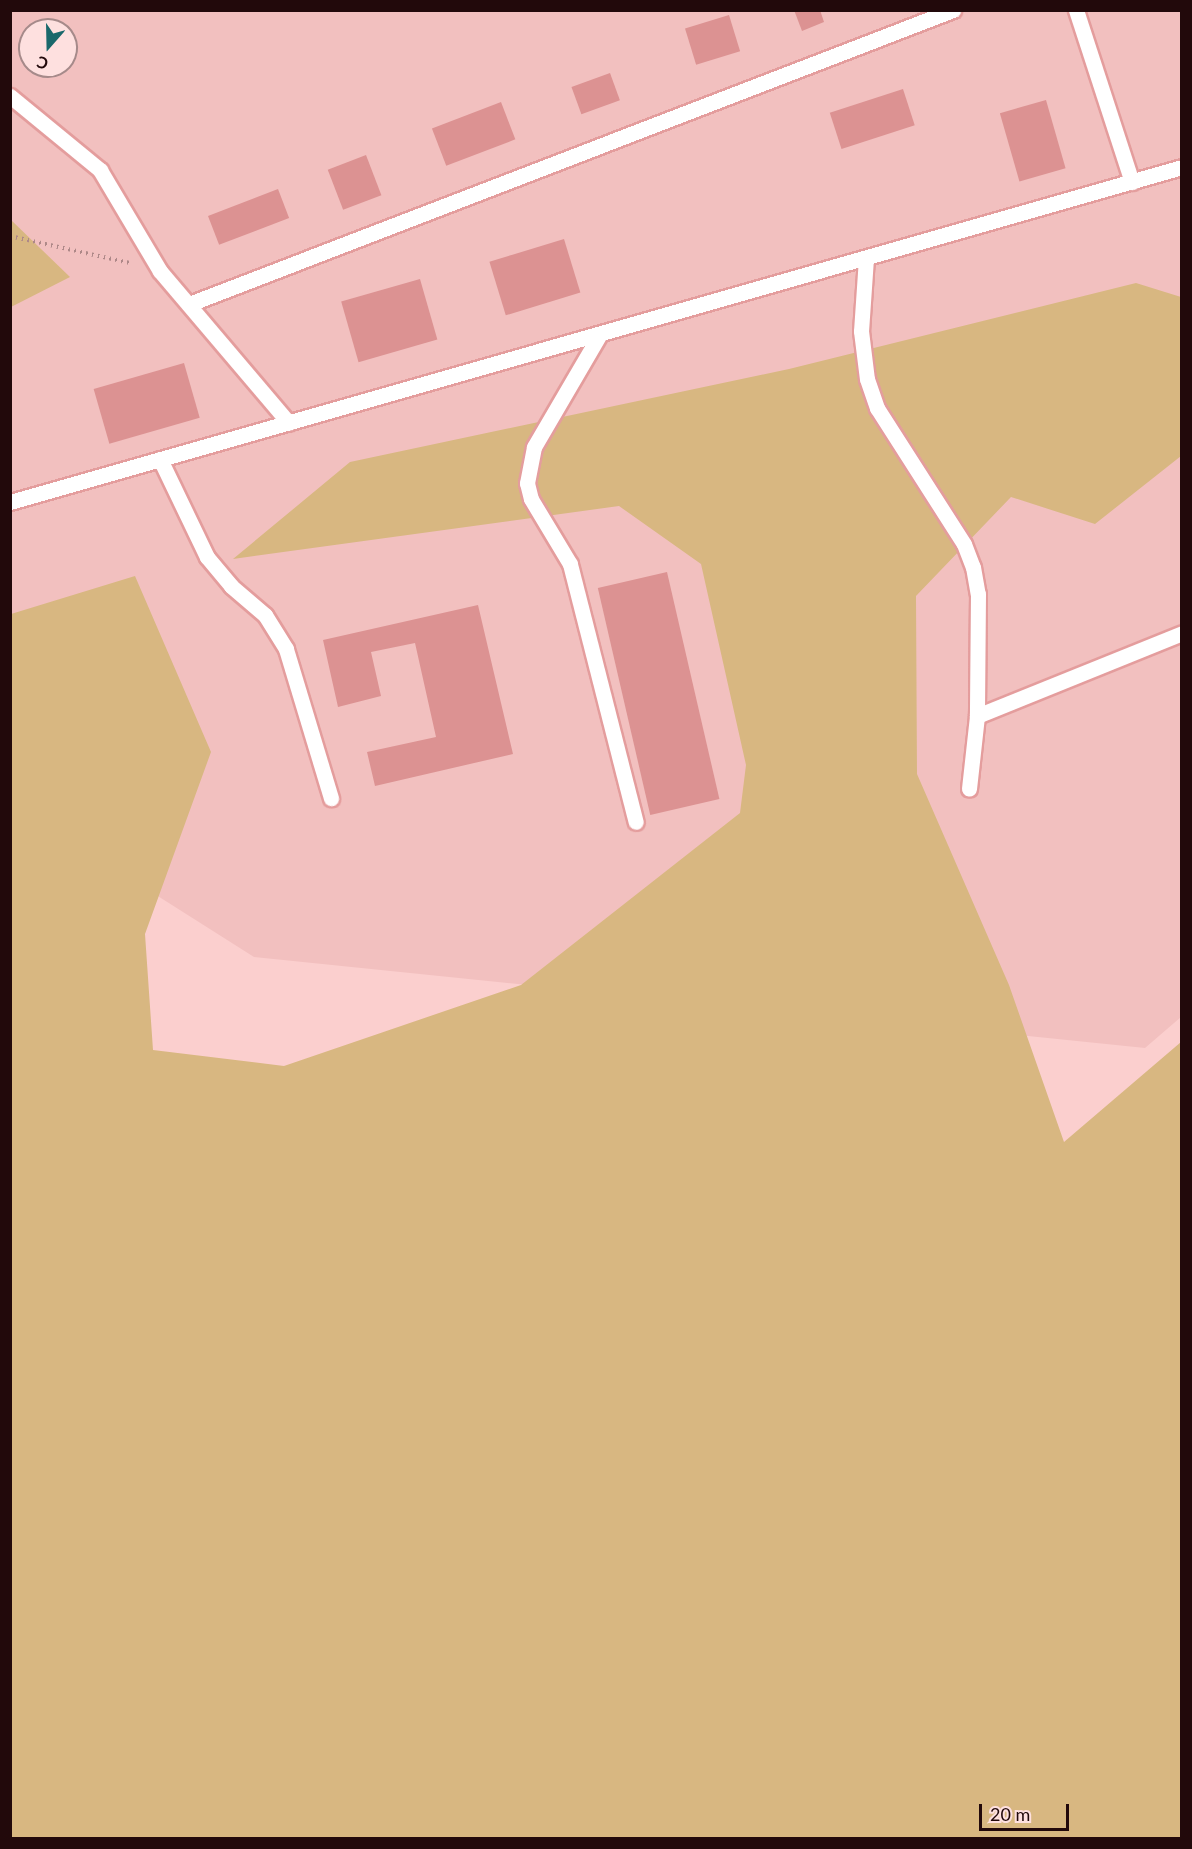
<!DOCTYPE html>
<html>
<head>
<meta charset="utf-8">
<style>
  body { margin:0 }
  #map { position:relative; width:1192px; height:1849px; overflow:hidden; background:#fbcfce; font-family:Lato,sans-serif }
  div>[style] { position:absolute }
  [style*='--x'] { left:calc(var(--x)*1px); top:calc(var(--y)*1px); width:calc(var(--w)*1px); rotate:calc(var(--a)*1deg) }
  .built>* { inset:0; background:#f2c0bf }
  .green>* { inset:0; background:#d8b781 }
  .building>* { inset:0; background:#dc9292; transform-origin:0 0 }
  .path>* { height:4px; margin-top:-2px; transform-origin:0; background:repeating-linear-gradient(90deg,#ae8888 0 1.5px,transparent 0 6px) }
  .roads { filter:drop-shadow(2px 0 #e49d9d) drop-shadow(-2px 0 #e49d9d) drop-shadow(0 2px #e49d9d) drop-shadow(0 -2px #e49d9d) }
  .lane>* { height:15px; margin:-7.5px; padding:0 7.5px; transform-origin:7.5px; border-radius:7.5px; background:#fff }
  span { translate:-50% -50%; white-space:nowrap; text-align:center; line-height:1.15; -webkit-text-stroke:5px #fee0df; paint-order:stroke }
  .frame { position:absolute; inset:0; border:12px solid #22090b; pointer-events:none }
  .north { position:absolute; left:18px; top:18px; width:60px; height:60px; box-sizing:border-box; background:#fee0df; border:2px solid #a68a8a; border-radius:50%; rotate:200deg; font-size:16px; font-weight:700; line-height:24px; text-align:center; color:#22090b }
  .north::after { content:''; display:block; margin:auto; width:21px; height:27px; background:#1a686b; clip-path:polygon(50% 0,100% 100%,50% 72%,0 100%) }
  .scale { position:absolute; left:979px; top:1804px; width:90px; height:27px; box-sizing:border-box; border:3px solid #22090b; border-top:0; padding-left:8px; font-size:18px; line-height:21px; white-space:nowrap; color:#22090b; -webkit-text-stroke:4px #fee0df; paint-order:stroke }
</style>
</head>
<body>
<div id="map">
  <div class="built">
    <i style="clip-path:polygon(evenodd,10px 11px,1181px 11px,1181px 1017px,1145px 1048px,254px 957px,11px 803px,10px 11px,30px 30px,66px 30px,66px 66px,30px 66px,30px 30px)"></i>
  </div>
  <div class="green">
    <i style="clip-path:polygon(10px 219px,70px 277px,11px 307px,10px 307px)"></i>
    <i style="clip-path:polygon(1136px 283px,1181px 297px,1181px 456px,1095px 524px,1011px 497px,916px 596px,917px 774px,1009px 985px,1064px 1142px,1181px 1042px,1181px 1838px,11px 1838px,11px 614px,135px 576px,211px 752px,145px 934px,153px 1050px,284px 1066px,521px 985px,740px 813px,746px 765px,701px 564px,619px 506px,233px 559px,350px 462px,789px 369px)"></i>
  </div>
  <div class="building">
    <i style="clip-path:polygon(794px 10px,820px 10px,824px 22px,802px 31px)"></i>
    <i style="left:729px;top:15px;width:38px;height:46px;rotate:73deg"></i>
    <i style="left:610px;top:73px;width:29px;height:41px;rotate:70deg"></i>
    <i style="left:903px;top:89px;width:38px;height:77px;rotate:72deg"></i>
    <i style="left:1046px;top:100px;width:71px;height:48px;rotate:74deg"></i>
    <i style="left:501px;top:102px;width:40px;height:74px;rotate:69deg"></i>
    <i style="left:366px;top:155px;width:43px;height:41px;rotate:69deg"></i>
    <i style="left:278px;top:189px;width:31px;height:75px;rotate:69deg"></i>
    <i style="left:564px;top:239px;width:56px;height:78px;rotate:73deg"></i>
    <i style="left:420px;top:279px;width:63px;height:82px;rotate:74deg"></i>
    <i style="left:184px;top:363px;width:57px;height:94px;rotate:74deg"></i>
    <i style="left:667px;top:572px;width:233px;height:71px;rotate:77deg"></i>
    <i style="clip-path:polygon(478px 605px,513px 754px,375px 786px,367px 752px,436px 737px,415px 643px,371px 652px,381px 696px,338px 707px,323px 640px)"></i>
  </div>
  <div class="path">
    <i style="--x:10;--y:236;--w:123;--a:12.7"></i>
  </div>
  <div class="roads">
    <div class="lane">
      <i style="--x:1076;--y:10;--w:181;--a:72"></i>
      <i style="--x:10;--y:96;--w:117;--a:39.4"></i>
      <i style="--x:100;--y:170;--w:117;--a:59.3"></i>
      <i style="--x:160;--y:271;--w:199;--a:49.7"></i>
      <i style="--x:866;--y:258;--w:73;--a:93.9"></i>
      <i style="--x:861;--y:331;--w:48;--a:82.9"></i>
      <i style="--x:867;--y:379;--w:31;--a:71"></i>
      <i style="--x:877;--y:408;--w:161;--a:57.4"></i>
      <i style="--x:964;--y:544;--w:25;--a:69"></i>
      <i style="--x:973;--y:567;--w:27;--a:80"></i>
      <i style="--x:978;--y:594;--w:122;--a:90.5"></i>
      <i style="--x:977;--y:716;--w:73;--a:96.3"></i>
      <i style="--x:189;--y:304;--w:819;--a:-21.05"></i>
      <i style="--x:600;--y:334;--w:131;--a:120.3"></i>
      <i style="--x:534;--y:447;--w:37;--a:101"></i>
      <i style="--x:527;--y:483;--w:16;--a:76"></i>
      <i style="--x:531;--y:499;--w:76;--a:59"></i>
      <i style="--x:570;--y:564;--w:266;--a:75.7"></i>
      <i style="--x:160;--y:459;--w:109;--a:64.4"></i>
      <i style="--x:207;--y:557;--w:38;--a:50"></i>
      <i style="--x:231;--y:586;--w:45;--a:40.5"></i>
      <i style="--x:265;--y:615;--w:40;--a:58"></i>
      <i style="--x:286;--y:649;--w:156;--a:73.2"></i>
      <i style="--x:10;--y:502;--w:1219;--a:-15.95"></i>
      <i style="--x:977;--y:716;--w:221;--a:-22"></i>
    </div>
  </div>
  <div class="frame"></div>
  <div class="north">С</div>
  <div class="scale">20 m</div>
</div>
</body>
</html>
